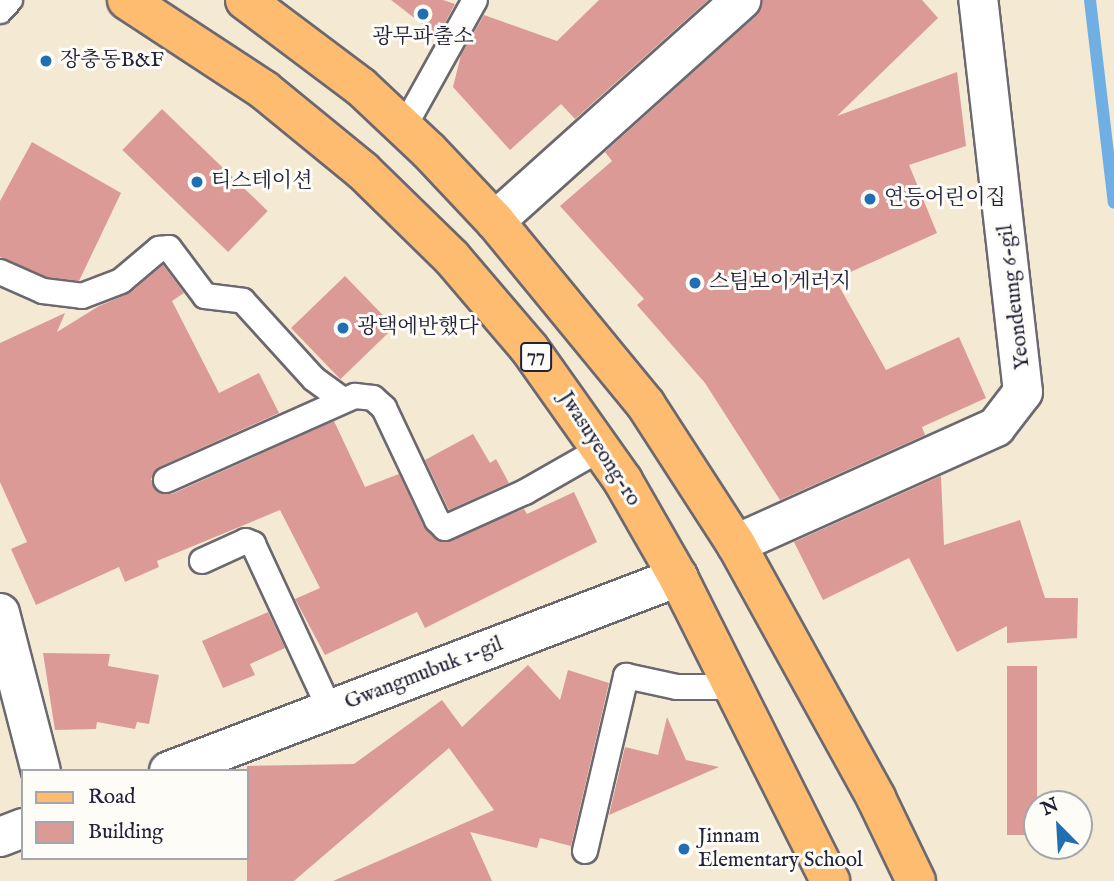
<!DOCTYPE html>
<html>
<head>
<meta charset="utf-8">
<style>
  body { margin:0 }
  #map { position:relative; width:1114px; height:881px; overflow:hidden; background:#f4e9d3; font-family:"IM FELL English","Noto Serif KR",serif }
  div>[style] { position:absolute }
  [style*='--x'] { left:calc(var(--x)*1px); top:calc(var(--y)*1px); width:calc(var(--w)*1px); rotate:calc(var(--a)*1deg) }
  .stream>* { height:12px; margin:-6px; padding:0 6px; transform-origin:6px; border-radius:6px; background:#6fafe3 }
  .building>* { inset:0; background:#dc9a97; transform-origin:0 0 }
  .roads { filter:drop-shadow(2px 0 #6c6870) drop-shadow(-2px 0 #6c6870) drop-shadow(0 2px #6c6870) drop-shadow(0 -2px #6c6870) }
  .lane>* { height:24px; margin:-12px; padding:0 12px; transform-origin:12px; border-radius:12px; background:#fff }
  .street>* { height:38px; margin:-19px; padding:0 19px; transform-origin:19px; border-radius:19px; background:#fff }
  .primary>* { height:38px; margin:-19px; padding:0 19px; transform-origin:19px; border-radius:19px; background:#fdbc70 }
  .dots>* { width:19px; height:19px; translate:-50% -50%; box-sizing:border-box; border:4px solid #fdfcf7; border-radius:50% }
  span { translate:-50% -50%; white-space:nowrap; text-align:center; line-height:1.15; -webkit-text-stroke:6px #fdfcf7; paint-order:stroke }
  .shield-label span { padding:2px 5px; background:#fdfcf7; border:2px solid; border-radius:5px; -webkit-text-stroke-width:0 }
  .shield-label { font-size:19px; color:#22223b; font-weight:700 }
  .poi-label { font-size:21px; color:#22223b }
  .left { translate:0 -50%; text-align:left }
  .street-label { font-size:21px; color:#22223b }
  .legend { position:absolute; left:21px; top:769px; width:228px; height:91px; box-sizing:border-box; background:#fdfcf7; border:2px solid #a5a5ac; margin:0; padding:9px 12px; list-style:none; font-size:21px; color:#22223b }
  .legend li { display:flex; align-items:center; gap:14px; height:35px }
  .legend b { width:35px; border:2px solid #a5a5ac }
  .north { position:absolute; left:1023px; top:790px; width:70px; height:70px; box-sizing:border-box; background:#fdfcf7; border:2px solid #a5a5ac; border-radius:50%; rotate:336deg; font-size:19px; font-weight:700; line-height:28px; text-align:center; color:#22223b }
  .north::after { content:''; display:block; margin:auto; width:24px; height:32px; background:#1f6fb2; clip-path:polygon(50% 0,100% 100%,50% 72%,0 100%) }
</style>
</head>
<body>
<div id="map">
  <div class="stream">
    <i style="--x:1090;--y:0;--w:204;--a:83.3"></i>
  </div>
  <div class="building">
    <i style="clip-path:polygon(391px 0,443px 0,455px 4px,438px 36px)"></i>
    <i style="clip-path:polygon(599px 0,708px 0,575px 119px,561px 104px,510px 150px,453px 87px,461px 55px,484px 15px,557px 41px)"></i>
    <i style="clip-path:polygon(762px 0,922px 0,938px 18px,837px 116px,957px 72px,966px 146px,909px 165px,937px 233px,835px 279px,886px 370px,959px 337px,986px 398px,922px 427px,925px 435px,780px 500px,705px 383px,637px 305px,644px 299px,560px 206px,612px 161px,605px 152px,756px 16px)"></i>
    <i style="left:162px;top:109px;width:147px;height:57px;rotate:44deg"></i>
    <i style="clip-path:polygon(32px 142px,121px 193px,79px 281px,47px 277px,0 257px,0 201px)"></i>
    <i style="clip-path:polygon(163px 265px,184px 293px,172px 301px,219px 393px,259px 373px,279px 413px,159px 467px,151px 479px,158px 492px,172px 494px,334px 421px,365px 487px,399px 474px,424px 527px,442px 542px,524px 509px,527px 514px,574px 492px,597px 542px,425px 628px,417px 612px,325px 655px,295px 599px,320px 588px,280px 510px,157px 561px,159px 567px,125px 582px,119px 567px,36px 605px,11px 549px,27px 542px,0 482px,0 343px,65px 313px,57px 332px,99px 306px,130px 293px)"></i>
    <i style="left:345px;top:276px;width:71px;height:75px;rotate:46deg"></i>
    <i style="clip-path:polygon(473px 434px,490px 463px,496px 459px,509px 483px,449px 510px,425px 460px)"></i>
    <i style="clip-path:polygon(941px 476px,944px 545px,1020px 520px,1045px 598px,1078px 598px,1077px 638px,1007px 643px,1007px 626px,957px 652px,909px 558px,823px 600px,794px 542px)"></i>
    <i style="clip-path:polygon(268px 612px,285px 648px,250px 664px,255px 675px,223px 688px,202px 641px)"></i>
    <i style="clip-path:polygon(43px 653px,110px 654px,108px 666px,159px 675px,149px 724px,137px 722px,135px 729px,97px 722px,96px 729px,55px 730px)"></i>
    <i style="clip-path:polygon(528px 665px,560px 700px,568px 670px,609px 683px,571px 846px,540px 838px,537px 848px,470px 832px,492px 881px,333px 881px,494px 810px,449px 748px,294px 881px,247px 881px,247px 766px,354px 764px,442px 700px,462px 727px)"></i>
    <i style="left:1007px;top:666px;width:30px;height:169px"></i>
    <i style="clip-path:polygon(667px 717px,686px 760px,719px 767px,609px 815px,625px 747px,658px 755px)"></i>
  </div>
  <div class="roads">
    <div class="lane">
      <i style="--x:0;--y:11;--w:15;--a:-48"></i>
      <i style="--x:404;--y:127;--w:145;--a:-60.8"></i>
      <i style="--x:0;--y:272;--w:47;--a:23.8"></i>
      <i style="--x:43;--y:291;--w:39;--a:7"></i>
      <i style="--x:82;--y:296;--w:42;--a:-21"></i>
      <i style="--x:121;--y:281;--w:50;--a:-40.1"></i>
      <i style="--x:159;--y:249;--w:10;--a:-6"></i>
      <i style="--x:169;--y:248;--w:60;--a:53.1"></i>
      <i style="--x:205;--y:296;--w:38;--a:7"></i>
      <i style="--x:243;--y:301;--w:105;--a:47.7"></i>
      <i style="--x:314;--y:379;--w:34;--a:36"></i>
      <i style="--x:166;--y:480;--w:207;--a:-24"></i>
      <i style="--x:355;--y:396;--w:18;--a:6"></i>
      <i style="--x:373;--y:398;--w:15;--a:42"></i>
      <i style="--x:384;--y:408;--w:124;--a:64.7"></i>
      <i style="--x:437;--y:520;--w:11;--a:45"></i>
      <i style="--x:445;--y:528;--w:88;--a:-24.2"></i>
      <i style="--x:525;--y:492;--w:89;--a:-29.7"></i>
      <i style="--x:202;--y:561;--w:48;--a:-24.4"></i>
      <i style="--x:246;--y:541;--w:8;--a:23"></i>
      <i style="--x:253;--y:544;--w:183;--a:65.1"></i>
      <i style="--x:585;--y:851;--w:180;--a:-76.8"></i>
      <i style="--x:626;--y:676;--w:52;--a:12.2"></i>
      <i style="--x:677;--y:687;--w:57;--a:0"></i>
    </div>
    <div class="street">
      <i style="--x:495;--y:221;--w:331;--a:-41.9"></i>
      <i style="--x:736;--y:544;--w:285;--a:-24.2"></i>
      <i style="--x:996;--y:427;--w:44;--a:-52.4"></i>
      <i style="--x:1023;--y:392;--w:395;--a:-96.5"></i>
      <i style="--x:0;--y:613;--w:163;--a:75.5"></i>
      <i style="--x:169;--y:771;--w:545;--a:-20.86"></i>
      <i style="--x:0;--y:837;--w:25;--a:-21"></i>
    </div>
    <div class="primary">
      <i style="--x:127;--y:0;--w:164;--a:33.3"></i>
      <i style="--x:264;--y:90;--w:128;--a:39.3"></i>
      <i style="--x:363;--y:171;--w:124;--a:44.3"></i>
      <i style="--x:452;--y:258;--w:118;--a:49.5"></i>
      <i style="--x:529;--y:348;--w:163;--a:54.7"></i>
      <i style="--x:623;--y:481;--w:111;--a:60.2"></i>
      <i style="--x:678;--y:577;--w:340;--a:63.4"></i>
      <i style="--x:245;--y:0;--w:145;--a:36.9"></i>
      <i style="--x:361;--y:87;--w:93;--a:43.3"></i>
      <i style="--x:429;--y:151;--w:96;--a:46.7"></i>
      <i style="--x:495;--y:221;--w:238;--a:50.6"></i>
      <i style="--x:646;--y:405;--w:166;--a:57.1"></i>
      <i style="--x:736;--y:544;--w:290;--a:61.1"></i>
      <i style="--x:876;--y:798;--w:92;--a:64.3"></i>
    </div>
  </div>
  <div class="dots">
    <i style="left:423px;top:14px;background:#1f6fb2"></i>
    <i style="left:46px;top:61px;background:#1f6fb2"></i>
    <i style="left:197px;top:182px;background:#1f6fb2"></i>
    <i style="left:870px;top:199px;background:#1f6fb2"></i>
    <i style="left:695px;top:283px;background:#1f6fb2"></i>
    <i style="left:343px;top:328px;background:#1f6fb2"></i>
    <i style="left:684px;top:849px;background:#1f6fb2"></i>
  </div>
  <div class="shield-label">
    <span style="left:536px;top:357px">77</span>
  </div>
  <div class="poi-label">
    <span style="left:423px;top:38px">광무파출소</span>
    <span class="left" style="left:60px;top:61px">장충동B&amp;F</span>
    <span class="left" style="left:211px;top:182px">티스테이션</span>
    <span class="left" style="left:884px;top:199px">연등어린이집</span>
    <span class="left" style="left:709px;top:283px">스팀보이게러지</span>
    <span class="left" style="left:357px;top:328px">광택에반했다</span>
    <span class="left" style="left:698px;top:849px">Jinnam<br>Elementary School</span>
  </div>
  <div class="street-label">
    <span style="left:1015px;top:297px;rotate:-97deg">Yeondeung 6-gil</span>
    <span style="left:599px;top:449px;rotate:57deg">Jwasuyeong-ro</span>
    <span style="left:424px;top:674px;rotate:-21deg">Gwangmubuk 1-gil</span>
  </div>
  <ul class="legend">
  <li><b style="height:9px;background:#fdbc70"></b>Road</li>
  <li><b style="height:19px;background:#dc9a97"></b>Building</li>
  </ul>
  <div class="north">N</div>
</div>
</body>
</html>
